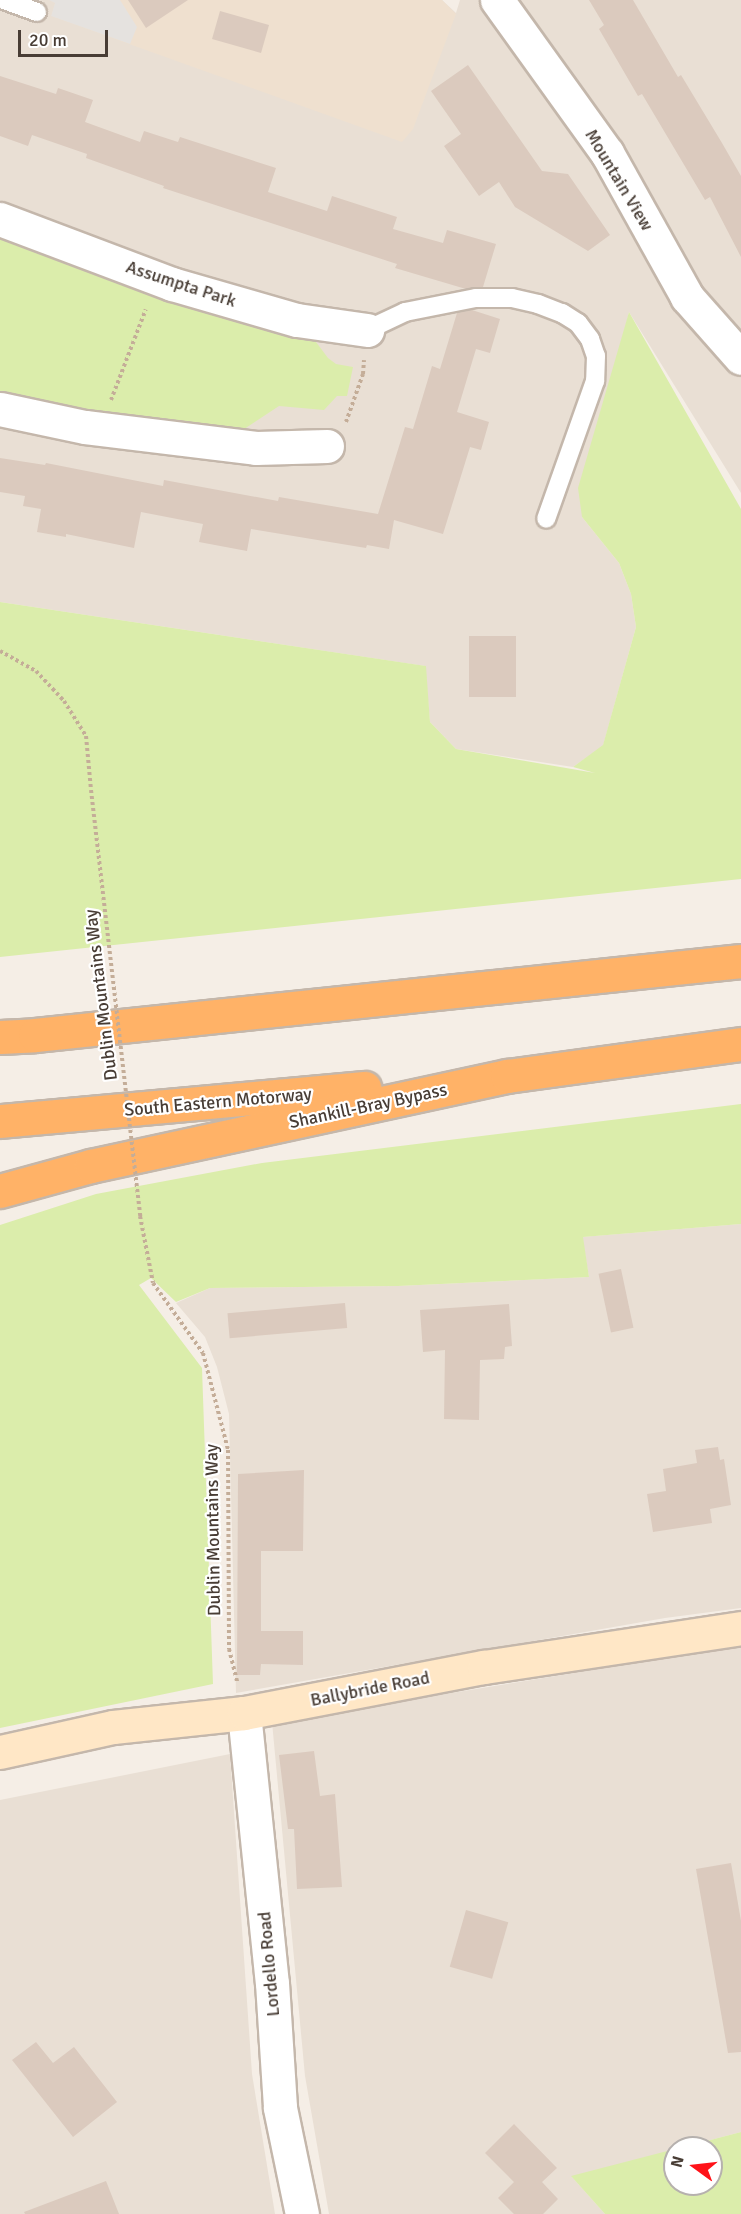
<!DOCTYPE html>
<html>
<head>
<meta charset="utf-8">
<style>
  body { margin:0 }
  #map { position:relative; width:741px; height:2214px; overflow:hidden; background:#f5eee6; font-family:Signika,sans-serif }
  div>[style] { position:absolute }
  [style*='--x'] { left:calc(var(--x)*1px); top:calc(var(--y)*1px); width:calc(var(--w)*1px); rotate:calc(var(--a)*1deg) }
  .residential>* { inset:0; background:#e9dfd4 }
  .education>* { inset:0; background:#efe0cf }
  .green>* { inset:0; background:#dbedab }
  .parking>* { inset:0; background:#e5e2df }
  .building>* { inset:0; background:#dbcabe; transform-origin:0 0 }
  .path>* { height:4px; margin-top:-2px; transform-origin:0; background:repeating-linear-gradient(90deg,#c4ad98 0 3px,transparent 0 6px) }
  .roads { filter:drop-shadow(2px 0 #c4b7ab) drop-shadow(-2px 0 #c4b7ab) drop-shadow(0 2px #c4b7ab) drop-shadow(0 -2px #c4b7ab) }
  .lane>* { height:18px; margin:-9px; padding:0 9px; transform-origin:9px; border-radius:9px; background:#fff }
  .street>* { height:33px; margin:-16.5px; padding:0 16.5px; transform-origin:16.5px; border-radius:16.5px; background:#fff }
  .secondary>* { height:33px; margin:-16.5px; padding:0 16.5px; transform-origin:16.5px; border-radius:16.5px; background:#ffe7c6 }
  .highway>* { height:33px; margin:-16.5px; padding:0 16.5px; transform-origin:16.5px; border-radius:16.5px; background:#ffb267 }
  .path-bridge>* { height:4px; margin-top:-2px; transform-origin:0; background:repeating-linear-gradient(90deg,#c4ad98 0 3px,transparent 0 6px) }
  span { translate:-50% -50%; white-space:nowrap; text-align:center; line-height:1.15; -webkit-text-stroke:4.5px #fff; paint-order:stroke }
  .street-label { font-size:18px; color:#483d35 }
  .north { position:absolute; left:663px; top:2136px; width:60px; height:60px; box-sizing:border-box; background:#fff; border:2px solid #b6b1ae; border-radius:50%; rotate:285deg; font-size:16px; font-weight:700; line-height:24px; text-align:center; color:#483d35 }
  .north::after { content:''; display:block; margin:auto; width:21px; height:27px; background:#ff1319; clip-path:polygon(50% 0,100% 100%,50% 72%,0 100%) }
  .scale { position:absolute; left:18px; top:30px; width:90px; height:27px; box-sizing:border-box; border:3px solid #483d35; border-top:0; padding-left:8px; font-size:18px; line-height:21px; white-space:nowrap; color:#483d35; -webkit-text-stroke:4px #fff; paint-order:stroke }
</style>
</head>
<body>
<div id="map">
  <div class="residential">
    <i style="clip-path:polygon(0 0,442px 0,456px 13px,460px 0,741px 0,741px 493px,629px 312px,582px 517px,619px 563px,631px 594px,636px 627px,603px 746px,573px 767px,456px 749px,430px 722px,425px 666px,0 602px)"></i>
    <i style="clip-path:polygon(741px 1224px,741px 1608px,665px 1618px,236px 1693px,229px 1414px,217px 1367px,205px 1337px,176px 1303px,210px 1288px,398px 1286px,589px 1277px,582px 1237px)"></i>
    <i style="clip-path:polygon(741px 1646px,741px 2132px,572px 2177px,605px 2214px,329px 2214px,305px 2076px,272px 1722px)"></i>
    <i style="clip-path:polygon(230px 1754px,252px 2074px,275px 2214px,0 2214px,0 1800px)"></i>
  </div>
  <div class="education">
    <i style="clip-path:polygon(49px 0,442px 0,456px 14px,413px 129px,402px 142px,51px 16px,55px 3px)"></i>
  </div>
  <div class="green">
    <i style="clip-path:polygon(0 238px,57px 260px,313px 338px,328px 358px,336px 364px,353px 367px,347px 396px,337px 396px,324px 410px,279px 406px,241px 431px,0 401px)"></i>
    <i style="clip-path:polygon(629px 312px,741px 509px,741px 879px,0 957px,0 602px,426px 666px,430px 722px,456px 749px,595px 773px,573px 767px,603px 745px,636px 627px,631px 594px,619px 563px,582px 517px,578px 488px)"></i>
    <i style="clip-path:polygon(741px 1104px,741px 1224px,583px 1237px,589px 1277px,398px 1286px,210px 1288px,176px 1302px,151px 1278px,139px 1285px,202px 1368px,213px 1684px,0 1728px,0 1225px,96px 1194px,262px 1163px)"></i>
    <i style="clip-path:polygon(741px 2132px,741px 2214px,605px 2214px,571px 2176px,675px 2149px,675px 2184px,711px 2184px,711px 2148px,680px 2148px)"></i>
  </div>
  <div class="parking">
    <i style="clip-path:polygon(49px 0,120px 0,137px 27px,130px 44px,51px 16px,55px 3px)"></i>
  </div>
  <div class="building">
    <i style="clip-path:polygon(128px 0,188px 0,146px 28px)"></i>
    <i style="clip-path:polygon(589px 0,633px 0,678px 77px,681px 75px,722px 143px,741px 176px,741px 257px,710px 197px,705px 200px,642px 94px,638px 96px,599px 29px,604px 25px)"></i>
    <i style="left:220px;top:11px;width:51px;height:29px;rotate:16deg"></i>
    <i style="clip-path:polygon(468px 65px,542px 171px,568px 174px,610px 235px,588px 251px,515px 207px,499px 182px,479px 196px,444px 146px,461px 134px,431px 91px)"></i>
    <i style="clip-path:polygon(0 76px,56px 94px,58px 88px,93px 100px,85px 122px,140px 142px,144px 131px,178px 142px,180px 137px,276px 168px,268px 192px,327px 211px,332px 196px,397px 217px,393px 229px,443px 243px,447px 230px,496px 244px,483px 287px,466px 289px,395px 268px,397px 264px,163px 188px,164px 186px,86px 158px,87px 154px,32px 135px,28px 146px,0 136px)"></i>
    <i style="clip-path:polygon(472px 310px,500px 319px,490px 353px,476px 349px,457px 412px,489px 422px,481px 450px,470px 447px,443px 534px,394px 520px,389px 549px,367px 545px,366px 548px,251px 529px,247px 551px,199px 542px,203px 524px,141px 512px,134px 548px,66px 534px,66px 537px,37px 532px,41px 509px,23px 506px,25px 496px,0 492px,0 458px,45px 465px,46px 463px,163px 486px,164px 480px,278px 501px,279px 497px,378px 514px,405px 427px,413px 429px,432px 366px,440px 369px,457px 313px)"></i>
    <i style="left:469px;top:636px;width:47px;height:61px"></i>
    <i style="left:621px;top:1269px;width:60px;height:23px;rotate:78deg"></i>
    <i style="left:345px;top:1303px;width:25px;height:118px;rotate:85deg"></i>
    <i style="clip-path:polygon(509px 1304px,512px 1346px,505px 1347px,504px 1359px,480px 1360px,479px 1420px,444px 1419px,445px 1350px,423px 1352px,420px 1310px)"></i>
    <i style="clip-path:polygon(718px 1447px,720px 1460px,724px 1459px,731px 1505px,710px 1509px,712px 1523px,653px 1532px,647px 1494px,666px 1491px,663px 1469px,697px 1463px,695px 1450px)"></i>
    <i style="clip-path:polygon(304px 1470px,303px 1551px,261px 1551px,261px 1631px,303px 1631px,303px 1665px,261px 1664px,260px 1675px,237px 1675px,238px 1474px)"></i>
    <i style="clip-path:polygon(314px 1751px,320px 1796px,335px 1794px,342px 1887px,297px 1889px,294px 1829px,288px 1829px,279px 1755px)"></i>
    <i style="clip-path:polygon(731px 1863px,741px 1921px,741px 2052px,728px 2053px,696px 1869px)"></i>
    <i style="left:466px;top:1910px;width:44px;height:59px;rotate:16deg"></i>
    <i style="clip-path:polygon(36px 2042px,53px 2063px,74px 2047px,117px 2102px,73px 2137px,12px 2060px)"></i>
    <i style="clip-path:polygon(514px 2124px,557px 2168px,542px 2182px,558px 2199px,543px 2214px,514px 2214px,498px 2198px,514px 2182px,485px 2153px)"></i>
    <i style="clip-path:polygon(106px 2181px,119px 2214px,25px 2214px,24px 2212px)"></i>
  </div>
  <div class="path">
    <i style="--x:111;--y:400;--w:97;--a:-69"></i>
    <i style="--x:346;--y:422;--w:51;--a:-70.5"></i>
    <i style="--x:363;--y:374;--w:14;--a:-86"></i>
    <i style="--x:0;--y:651;--w:41;--a:29.1"></i>
    <i style="--x:36;--y:671;--w:41;--a:47"></i>
    <i style="--x:64;--y:701;--w:41;--a:57.8"></i>
    <i style="--x:86;--y:736;--w:54;--a:84.7"></i>
    <i style="--x:153;--y:1283;--w:86;--a:54.5"></i>
    <i style="--x:203;--y:1353;--w:100;--a:75.5"></i>
    <i style="--x:228;--y:1450;--w:199;--a:89.7"></i>
    <i style="--x:229;--y:1649;--w:34;--a:76"></i>
  </div>
  <div class="roads">
    <div class="lane">
      <i style="--x:4;--y:0;--w:35;--a:20"></i>
      <i style="--x:367;--y:330;--w:42;--a:-25.3"></i>
      <i style="--x:405;--y:312;--w:72;--a:-11.2"></i>
      <i style="--x:476;--y:298;--w:36;--a:0"></i>
      <i style="--x:512;--y:298;--w:27;--a:13"></i>
      <i style="--x:538;--y:304;--w:26;--a:21"></i>
      <i style="--x:562;--y:313;--w:19;--a:32"></i>
      <i style="--x:578;--y:323;--w:20;--a:53"></i>
      <i style="--x:590;--y:339;--w:18;--a:71"></i>
      <i style="--x:596;--y:356;--w:25;--a:92"></i>
      <i style="--x:595;--y:381;--w:146;--a:109.5"></i>
    </div>
    <div class="street">
      <i style="--x:497;--y:0;--w:188;--a:54.3"></i>
      <i style="--x:607;--y:153;--w:165;--a:60.9"></i>
      <i style="--x:687;--y:297;--w:81;--a:48.5"></i>
      <i style="--x:0;--y:219;--w:184;--a:20.7"></i>
      <i style="--x:172;--y:284;--w:130;--a:16.1"></i>
      <i style="--x:297;--y:320;--w:71;--a:8.1"></i>
      <i style="--x:0;--y:409;--w:87;--a:12"></i>
      <i style="--x:85;--y:427;--w:172;--a:7"></i>
      <i style="--x:256;--y:448;--w:71;--a:-1.6"></i>
      <i style="--x:244;--y:1713;--w:271;--a:84.1"></i>
      <i style="--x:272;--y:1983;--w:125;--a:86.3"></i>
      <i style="--x:280;--y:2108;--w:108;--a:78.3"></i>
    </div>
    <div class="secondary">
      <i style="--x:0;--y:1752;--w:116;--a:-12.5"></i>
      <i style="--x:113;--y:1727;--w:132;--a:-6.1"></i>
      <i style="--x:244;--y:1713;--w:244;--a:-10.9"></i>
      <i style="--x:484;--y:1667;--w:260;--a:-8.6"></i>
    </div>
    <div class="highway">
      <i style="--x:0;--y:1037;--w:35;--a:-3"></i>
      <i style="--x:35;--y:1035;--w:710;--a:-5.98"></i>
      <i style="--x:0;--y:1121;--w:366;--a:-5.2"></i>
      <i style="--x:0;--y:1191;--w:94;--a:-15.4"></i>
      <i style="--x:91;--y:1166;--w:426;--a:-12.2"></i>
      <i style="--x:507;--y:1076;--w:236;--a:-7.8"></i>
    </div>
  </div>
  <div class="path-bridge">
    <i style="--x:91;--y:790;--w:429;--a:83.4"></i>
    <i style="--x:140;--y:1216;--w:68;--a:79"></i>
  </div>
  <div class="street-label">
    <span style="left:619px;top:180px;rotate:59deg">Mountain View</span>
    <span style="left:181px;top:284px;rotate:18deg">Assumpta Park</span>
    <span style="left:101px;top:995px;rotate:-97deg">Dublin Mountains Way</span>
    <span style="left:218px;top:1102px;rotate:-5deg">South Eastern Motorway</span>
    <span style="left:368px;top:1106px;rotate:-12deg">Shankill-Bray Bypass</span>
    <span style="left:213px;top:1530px;rotate:-91deg">Dublin Mountains Way</span>
    <span style="left:370px;top:1689px;rotate:-11deg">Ballybride Road</span>
    <span style="left:269px;top:1964px;rotate:-95deg">Lordello Road</span>
  </div>
  <div class="north">N</div>
  <div class="scale">20 m</div>
</div>
</body>
</html>
